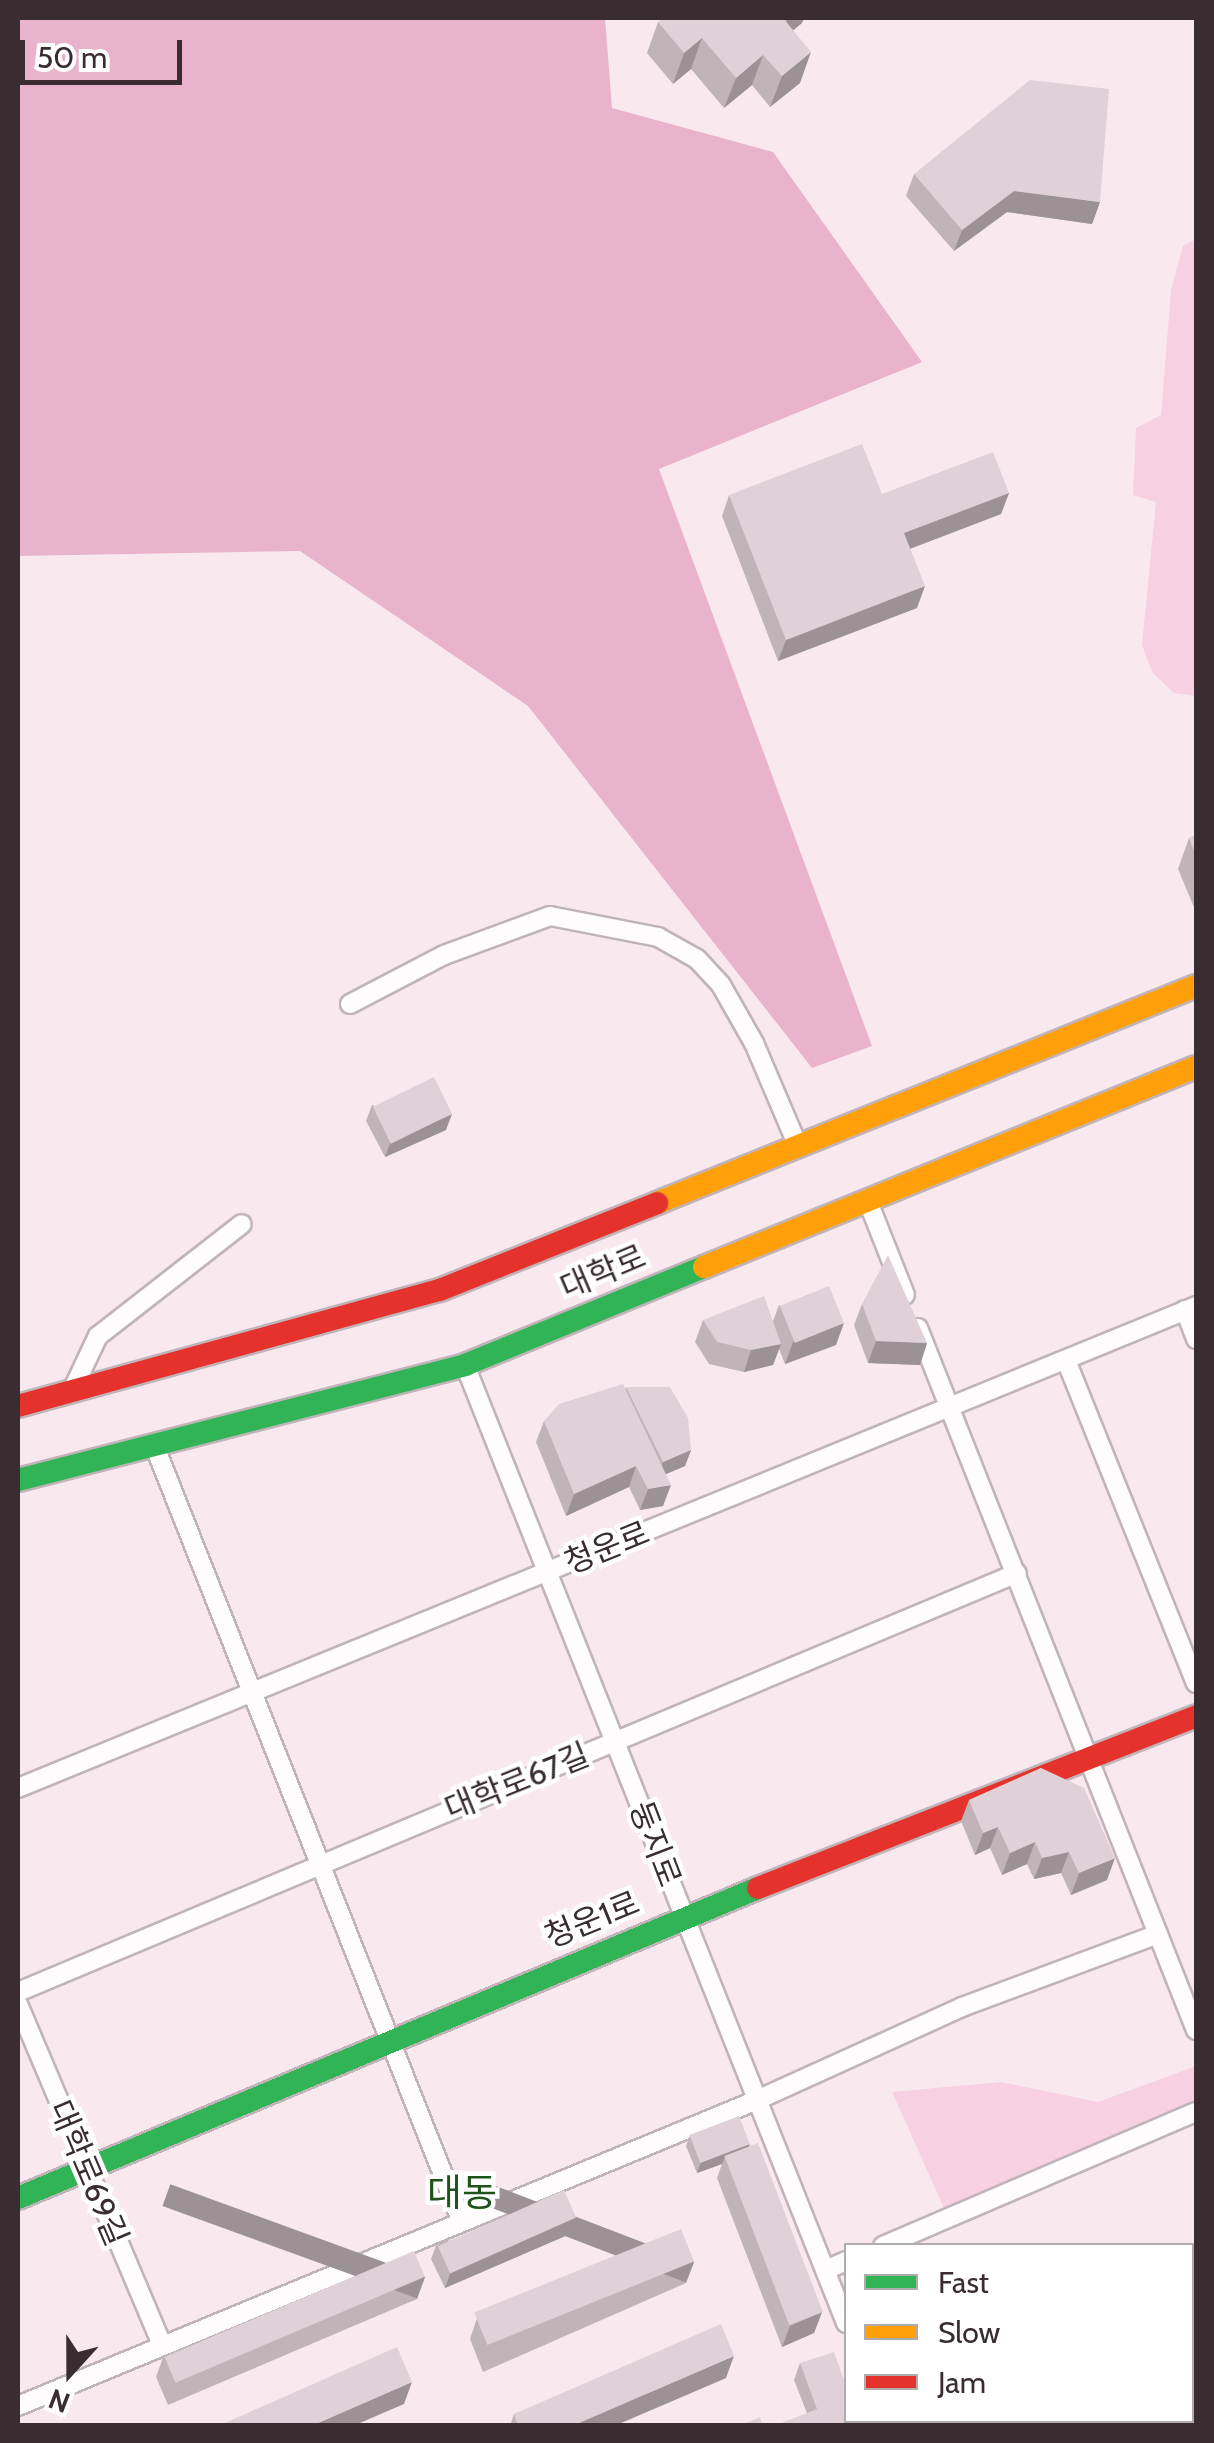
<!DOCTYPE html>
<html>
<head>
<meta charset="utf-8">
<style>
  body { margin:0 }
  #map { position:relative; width:1214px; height:2443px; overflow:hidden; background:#f9e9ef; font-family:Cabin,"Noto Sans KR",sans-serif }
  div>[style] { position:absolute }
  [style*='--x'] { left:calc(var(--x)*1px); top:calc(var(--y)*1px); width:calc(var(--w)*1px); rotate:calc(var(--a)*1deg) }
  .green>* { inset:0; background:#f7d1e1 }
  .forest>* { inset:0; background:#e9b4cb }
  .roads { filter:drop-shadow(2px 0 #c1b4b9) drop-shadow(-2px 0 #c1b4b9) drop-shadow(0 2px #c1b4b9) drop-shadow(0 -2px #c1b4b9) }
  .street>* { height:18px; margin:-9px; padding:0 9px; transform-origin:9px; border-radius:9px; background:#fefcfd }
  .fast>* { height:22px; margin:-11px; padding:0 11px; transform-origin:11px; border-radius:11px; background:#30b455 }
  .slow>* { height:22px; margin:-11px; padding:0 11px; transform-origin:11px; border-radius:11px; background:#ff9f0a }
  .jam>* { height:22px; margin:-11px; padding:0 11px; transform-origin:11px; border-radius:11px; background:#e5322d }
  .wall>* { inset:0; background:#c0b4b9 }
  .shaded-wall>* { inset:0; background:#9c9296; transform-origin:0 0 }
  .building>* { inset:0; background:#dfd1d7; transform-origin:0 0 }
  span { translate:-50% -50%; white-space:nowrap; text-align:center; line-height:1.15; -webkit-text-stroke:9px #fff; paint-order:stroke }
  .street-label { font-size:32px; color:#3a2d32 }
  .quarter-label { font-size:38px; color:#20521c }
  .frame { position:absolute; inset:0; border:20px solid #3a2d32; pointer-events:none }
  .legend { position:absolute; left:844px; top:2243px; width:350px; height:180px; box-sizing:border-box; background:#fff; border:2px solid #b0abad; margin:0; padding:12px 18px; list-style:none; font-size:30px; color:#3a2d32 }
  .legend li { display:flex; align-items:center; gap:20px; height:50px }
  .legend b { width:50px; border:2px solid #b0abad }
  .north { position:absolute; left:20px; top:2323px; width:100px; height:100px; -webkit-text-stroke:8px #fff; paint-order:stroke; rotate:201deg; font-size:28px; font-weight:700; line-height:40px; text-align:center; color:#3a2d32 }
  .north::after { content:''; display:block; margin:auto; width:35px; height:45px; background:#3a2d32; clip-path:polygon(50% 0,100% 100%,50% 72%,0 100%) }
  .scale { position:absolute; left:20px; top:40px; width:162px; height:45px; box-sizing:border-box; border:5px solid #3a2d32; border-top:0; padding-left:12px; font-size:30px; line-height:35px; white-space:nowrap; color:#3a2d32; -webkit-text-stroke:8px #fff; paint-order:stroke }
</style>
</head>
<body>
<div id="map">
  <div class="green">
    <i style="clip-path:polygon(1196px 239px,1196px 696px,1174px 693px,1152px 672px,1142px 645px,1156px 502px,1133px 495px,1136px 428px,1161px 415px,1171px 290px,1183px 246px)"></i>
    <i style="clip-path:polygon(1196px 2066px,1196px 2112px,948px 2217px,892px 2092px,1001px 2082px,1098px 2102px)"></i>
  </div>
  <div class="forest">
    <i style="clip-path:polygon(18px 18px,605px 18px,612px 108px,773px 152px,922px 362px,659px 469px,872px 1046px,812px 1068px,528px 706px,300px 551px,18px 556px)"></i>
  </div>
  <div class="roads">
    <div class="street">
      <i style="--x:350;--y:1004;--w:106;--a:-27.5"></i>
      <i style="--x:444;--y:955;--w:113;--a:-20.2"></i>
      <i style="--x:550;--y:916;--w:110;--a:11"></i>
      <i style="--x:658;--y:937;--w:45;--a:29.4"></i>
      <i style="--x:697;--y:959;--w:35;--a:47"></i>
      <i style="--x:721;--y:985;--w:67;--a:60.4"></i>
      <i style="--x:754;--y:1043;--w:110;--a:66.9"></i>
      <i style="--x:867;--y:1199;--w:103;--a:68.4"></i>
      <i style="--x:1185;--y:1310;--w:31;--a:69"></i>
      <i style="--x:918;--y:1328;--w:755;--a:68.4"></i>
      <i style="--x:1066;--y:1360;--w:348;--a:68.1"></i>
      <i style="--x:465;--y:1365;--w:1031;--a:68.31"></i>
      <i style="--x:71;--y:1393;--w:63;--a:-64.7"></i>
      <i style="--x:98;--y:1336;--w:182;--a:-37.9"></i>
      <i style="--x:155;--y:1447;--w:831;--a:68.4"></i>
      <i style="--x:18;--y:1788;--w:1273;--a:-22.25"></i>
      <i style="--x:18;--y:1992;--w:1083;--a:-22.75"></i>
      <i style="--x:18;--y:2004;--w:367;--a:67.1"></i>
      <i style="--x:883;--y:2246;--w:340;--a:-23.2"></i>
      <i style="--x:826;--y:2270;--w:22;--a:-24"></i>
      <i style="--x:1192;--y:2331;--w:4;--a:-27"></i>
      <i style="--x:18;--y:2406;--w:800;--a:-22.49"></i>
      <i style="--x:757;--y:2100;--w:225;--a:-24.4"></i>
      <i style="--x:962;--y:2007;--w:209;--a:-20.4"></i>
      <i style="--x:886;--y:2420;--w:6;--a:72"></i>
      <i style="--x:969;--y:2426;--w:13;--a:-27"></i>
    </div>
    <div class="fast">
      <i style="--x:18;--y:1480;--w:462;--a:-14.4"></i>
      <i style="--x:465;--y:1365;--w:258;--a:-22.3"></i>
      <i style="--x:18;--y:2198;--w:802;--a:-22.73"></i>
    </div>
    <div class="slow">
      <i style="--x:657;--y:1203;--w:581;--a:-21.93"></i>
      <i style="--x:704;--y:1267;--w:531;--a:-22.12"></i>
    </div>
    <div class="jam">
      <i style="--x:18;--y:1406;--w:438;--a:-15.4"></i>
      <i style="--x:440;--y:1290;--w:234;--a:-21.8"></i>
      <i style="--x:758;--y:1888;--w:471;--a:-21.4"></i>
    </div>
  </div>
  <div class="wall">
    <i style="clip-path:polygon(664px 18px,804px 18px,802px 23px,793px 30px,800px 83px,770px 107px,752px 85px,724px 108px,691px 69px,673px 84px,647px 53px,658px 22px)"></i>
    <i style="clip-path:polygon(914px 174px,1100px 202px,1092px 224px,1007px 212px,954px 251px,906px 196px)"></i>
    <i style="clip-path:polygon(1009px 493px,1001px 514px,910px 549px,917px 608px,778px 661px,722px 516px,729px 495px)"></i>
    <i style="clip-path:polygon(1196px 835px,1196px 912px,1178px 869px,1189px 838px)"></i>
    <i style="clip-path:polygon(372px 1105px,446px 1130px,385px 1157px,366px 1121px)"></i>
    <i style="clip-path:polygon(862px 1304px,927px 1343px,920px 1365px,868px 1363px,854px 1325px)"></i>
    <i style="clip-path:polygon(779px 1305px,836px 1345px,785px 1364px,779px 1349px,773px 1365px,744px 1372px,709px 1364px,695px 1342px,703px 1320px,773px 1321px)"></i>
    <i style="clip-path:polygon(626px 1387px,691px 1450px,685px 1466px,666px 1474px,663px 1506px,640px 1510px,629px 1487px,566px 1516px,536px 1442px,544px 1421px,625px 1390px)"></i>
    <i style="clip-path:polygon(1041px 1768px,1107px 1880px,1071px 1895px,1061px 1873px,1034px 1879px,1027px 1864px,1002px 1875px,990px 1848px,975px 1855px,961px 1821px,969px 1800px)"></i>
    <i style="clip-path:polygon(690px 2135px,749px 2147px,822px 2312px,814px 2333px,782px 2347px,717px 2178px,722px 2164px,697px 2173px,686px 2146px)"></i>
    <i style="clip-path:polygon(576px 2217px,570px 2234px,445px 2288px,431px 2259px,437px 2243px)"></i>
    <i style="clip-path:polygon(694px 2262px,686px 2283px,483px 2372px,470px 2339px,477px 2318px)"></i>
    <i style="clip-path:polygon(425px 2277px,417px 2299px,168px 2405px,156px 2377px,164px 2355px)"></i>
    <i style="clip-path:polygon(800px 2363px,861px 2426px,807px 2413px,794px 2380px)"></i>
    <i style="clip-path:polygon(726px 2378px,614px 2426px,510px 2426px,514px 2414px)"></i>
  </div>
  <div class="shaded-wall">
    <i style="clip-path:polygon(788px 18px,804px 18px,802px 23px,778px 43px)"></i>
    <i style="clip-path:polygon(702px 38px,691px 69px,673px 84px,684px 53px)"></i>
    <i style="clip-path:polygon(811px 52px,800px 83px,770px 107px,782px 76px)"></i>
    <i style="clip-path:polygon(763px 55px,752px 85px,724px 108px,736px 78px)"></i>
    <i style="clip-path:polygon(1014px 191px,1100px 202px,1092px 224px,1007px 212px,954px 251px,962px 230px)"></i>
    <i style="clip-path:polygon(1009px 493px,1001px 514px,896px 554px,904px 533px)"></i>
    <i style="clip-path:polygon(925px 586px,917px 608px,778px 661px,786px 640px)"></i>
    <i style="clip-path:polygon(452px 1114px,446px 1130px,385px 1157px,391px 1141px)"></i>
    <i style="clip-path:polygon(844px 1323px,836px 1345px,785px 1364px,793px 1342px)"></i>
    <i style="clip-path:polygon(876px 1341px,927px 1343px,920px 1365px,868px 1363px)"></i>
    <i style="clip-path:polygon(781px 1344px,773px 1365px,744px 1372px,751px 1350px)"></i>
    <i style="clip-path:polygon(691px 1450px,685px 1466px,657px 1478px,663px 1462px)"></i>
    <i style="clip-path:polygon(636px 1466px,629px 1487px,566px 1516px,574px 1494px)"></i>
    <i style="clip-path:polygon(671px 1485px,663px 1506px,640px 1510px,648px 1489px)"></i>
    <i style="clip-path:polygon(998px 1827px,990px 1848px,975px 1855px,983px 1833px)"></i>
    <i style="clip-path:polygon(1035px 1842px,1027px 1864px,1002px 1875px,1010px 1853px)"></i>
    <i style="clip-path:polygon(1069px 1852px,1061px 1873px,1034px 1879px,1042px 1858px)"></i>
    <i style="clip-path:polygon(1115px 1858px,1107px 1880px,1071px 1895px,1079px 1873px)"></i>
    <i style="clip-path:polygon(750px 2144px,746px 2155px,725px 2157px,722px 2164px,697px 2173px,701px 2162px)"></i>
    <i style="clip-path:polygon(576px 2217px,570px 2234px,445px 2288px,451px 2271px)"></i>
    <i style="left:694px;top:2262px;width:22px;height:222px;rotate:111deg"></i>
    <i style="left:425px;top:2277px;width:23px;height:271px;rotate:110deg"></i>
    <i style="clip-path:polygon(822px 2312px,814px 2333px,782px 2347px,790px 2326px)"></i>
    <i style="clip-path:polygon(734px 2356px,726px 2378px,614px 2426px,572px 2426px)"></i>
    <i style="clip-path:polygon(412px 2382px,404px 2404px,353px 2426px,311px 2426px)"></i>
  </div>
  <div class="building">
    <i style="clip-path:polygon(664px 18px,783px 18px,811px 52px,782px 76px,763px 55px,736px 78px,702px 38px,684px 53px,658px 22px)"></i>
    <i style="clip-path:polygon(1030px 80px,1109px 89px,1100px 202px,1014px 191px,962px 230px,914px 174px)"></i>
    <i style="clip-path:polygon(862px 444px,882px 494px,993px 452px,1009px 493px,904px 533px,925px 586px,786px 640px,729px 495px)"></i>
    <i style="clip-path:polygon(1196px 835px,1196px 856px,1189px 838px)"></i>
    <i style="left:434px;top:1077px;width:41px;height:68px;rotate:64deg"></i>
    <i style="clip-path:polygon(888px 1255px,927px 1343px,876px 1341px,862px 1304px)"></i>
    <i style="left:829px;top:1286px;width:40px;height:53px;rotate:68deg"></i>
    <i style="clip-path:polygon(764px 1296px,781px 1344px,751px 1350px,717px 1342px,703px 1320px)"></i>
    <i style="clip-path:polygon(623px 1384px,671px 1485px,648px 1489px,636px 1466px,574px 1494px,544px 1421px,559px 1404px)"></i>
    <i style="clip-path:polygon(626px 1387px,670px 1387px,688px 1418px,691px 1450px,663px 1462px)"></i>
    <i style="clip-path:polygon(1041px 1768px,1084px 1788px,1115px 1858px,1079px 1873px,1069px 1852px,1042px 1858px,1035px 1842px,1010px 1853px,998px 1827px,983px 1833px,969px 1800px)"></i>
    <i style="left:739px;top:2116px;width:30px;height:53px;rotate:69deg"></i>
    <i style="left:758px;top:2143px;width:181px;height:36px;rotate:69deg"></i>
    <i style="left:564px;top:2190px;width:30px;height:138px;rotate:66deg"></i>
    <i style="left:681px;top:2229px;width:35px;height:223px;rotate:68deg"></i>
    <i style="left:414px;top:2251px;width:28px;height:271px;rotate:67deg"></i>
    <i style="clip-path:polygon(721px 2324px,734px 2356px,572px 2426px,518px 2426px,514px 2414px)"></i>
    <i style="clip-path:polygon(397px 2347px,412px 2382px,311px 2426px,218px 2426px)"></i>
    <i style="clip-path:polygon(834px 2352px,846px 2386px,846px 2420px,859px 2420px,861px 2426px,774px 2426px,817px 2409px,800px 2363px)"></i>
    <i style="clip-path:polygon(760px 2417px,763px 2426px,739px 2426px)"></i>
  </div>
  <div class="street-label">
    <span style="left:603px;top:1272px;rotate:-23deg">대학로</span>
    <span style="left:607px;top:1548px;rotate:-22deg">청운로</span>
    <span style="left:517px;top:1782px;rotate:-22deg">대학로67길</span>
    <span style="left:655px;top:1844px;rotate:69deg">둥지로</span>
    <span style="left:592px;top:1920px;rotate:-22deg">청운1로</span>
    <span style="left:88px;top:2173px;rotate:67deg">대학로69길</span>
  </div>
  <div class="quarter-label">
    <span style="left:462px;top:2193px">대동</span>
  </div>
  <div class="frame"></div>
  <ul class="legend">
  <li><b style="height:12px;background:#30b455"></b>Fast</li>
  <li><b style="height:12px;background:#ff9f0a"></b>Slow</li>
  <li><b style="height:12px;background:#e5322d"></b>Jam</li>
  </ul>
  <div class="north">N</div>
  <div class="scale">50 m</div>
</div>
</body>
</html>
